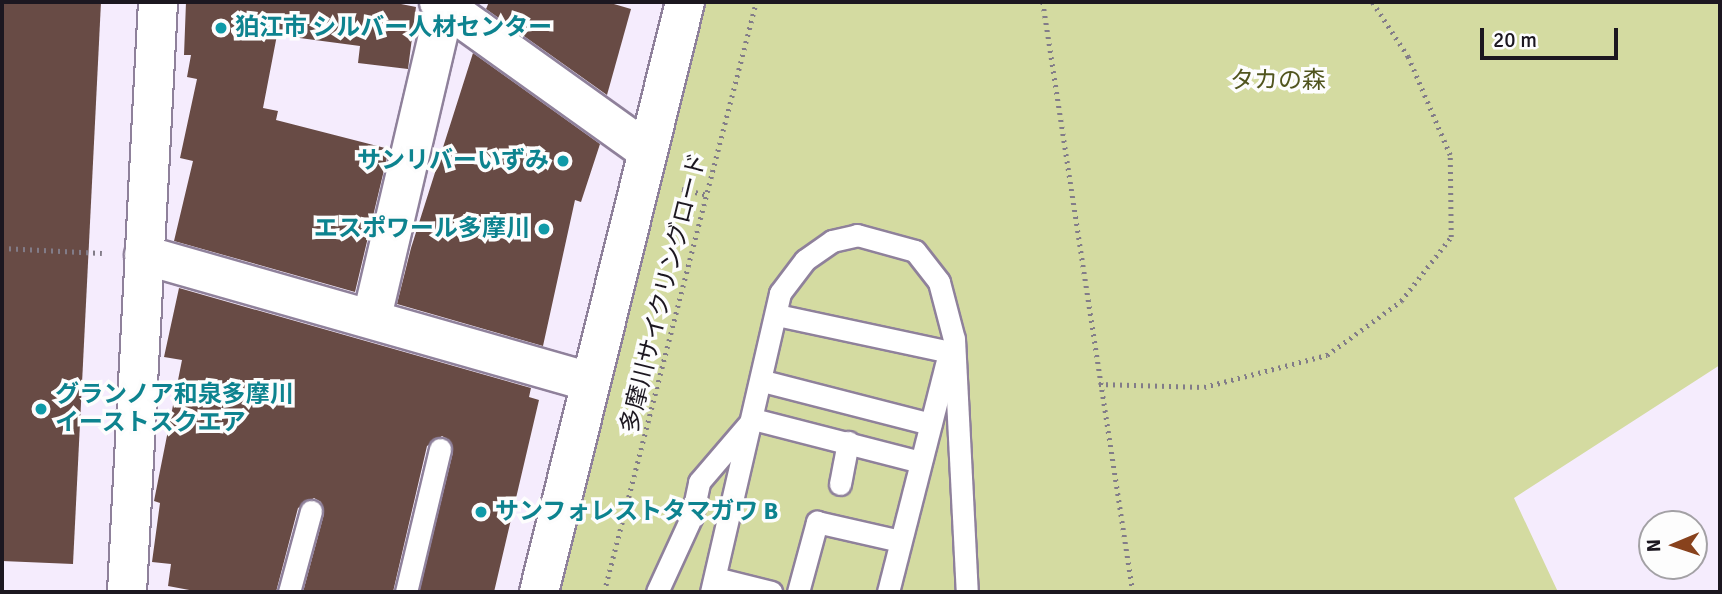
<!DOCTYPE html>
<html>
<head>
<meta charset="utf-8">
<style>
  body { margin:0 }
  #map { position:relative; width:1722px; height:594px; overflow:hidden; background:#f5ecfd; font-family:Signika,"Noto Sans JP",sans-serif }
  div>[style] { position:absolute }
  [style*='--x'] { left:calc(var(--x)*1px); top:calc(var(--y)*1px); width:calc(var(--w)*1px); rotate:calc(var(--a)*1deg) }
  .green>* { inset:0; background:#d4dba1 }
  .building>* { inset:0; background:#684b45 }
  .path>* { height:4.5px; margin-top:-2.25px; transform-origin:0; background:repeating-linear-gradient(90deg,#827c88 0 2px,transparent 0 7px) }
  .roads { filter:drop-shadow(2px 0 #8f819b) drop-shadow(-2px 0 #8f819b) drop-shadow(0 2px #8f819b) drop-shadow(0 -2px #8f819b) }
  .service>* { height:21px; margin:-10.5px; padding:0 10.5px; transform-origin:10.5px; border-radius:10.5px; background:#fff }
  .minor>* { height:38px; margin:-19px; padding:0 19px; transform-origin:19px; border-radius:19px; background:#fff }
  .dots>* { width:19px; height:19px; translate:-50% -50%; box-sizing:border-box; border:4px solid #fdfdfd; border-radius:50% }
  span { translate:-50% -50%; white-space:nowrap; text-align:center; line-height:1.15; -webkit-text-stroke:7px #fdfdfd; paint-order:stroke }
  .culture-label { font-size:24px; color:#0d838f; font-weight:700 }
  .left { translate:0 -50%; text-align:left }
  .right { translate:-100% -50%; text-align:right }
  .park-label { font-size:24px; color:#51551f }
  .street-label { font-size:24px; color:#1c1720 }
  .frame { position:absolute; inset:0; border:4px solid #1c1720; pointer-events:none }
  .north { position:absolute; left:1638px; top:510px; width:70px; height:70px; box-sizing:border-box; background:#fdfdfd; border:2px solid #a3a1a5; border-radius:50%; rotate:268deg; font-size:19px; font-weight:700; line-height:28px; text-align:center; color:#1c1720 }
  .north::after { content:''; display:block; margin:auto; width:24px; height:32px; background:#88421d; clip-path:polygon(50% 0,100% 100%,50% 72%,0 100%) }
  .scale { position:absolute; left:1480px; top:28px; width:138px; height:32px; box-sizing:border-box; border:4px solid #1c1720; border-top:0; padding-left:9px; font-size:21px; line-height:24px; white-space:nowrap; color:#1c1720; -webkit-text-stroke:5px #fdfdfd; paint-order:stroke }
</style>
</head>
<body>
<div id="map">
  <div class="green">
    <i style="clip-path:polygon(699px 2px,1720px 2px,1720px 365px,1514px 498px,1558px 592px,551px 592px)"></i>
  </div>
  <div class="building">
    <i style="clip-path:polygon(2px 2px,101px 2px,73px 564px,2px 561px)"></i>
    <i style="clip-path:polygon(186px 2px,391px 2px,416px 7px,408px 69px,358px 63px,360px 46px,277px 35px,263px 108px,278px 111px,276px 120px,389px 149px,355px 292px,174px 241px,193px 161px,180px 158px,197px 79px,187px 77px,191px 55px,184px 55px)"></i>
    <i style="clip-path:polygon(489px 2px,607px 2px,631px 9px,607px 95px,486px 9px)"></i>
    <i style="clip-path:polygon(473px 53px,600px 144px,581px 202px,575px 200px,543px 346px,397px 304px,411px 248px)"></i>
    <i style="clip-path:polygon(179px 288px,531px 388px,529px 397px,539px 400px,494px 592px,419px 592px,453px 452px,449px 440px,442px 436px,427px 446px,393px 592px,303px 592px,324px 514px,321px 502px,314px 498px,298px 508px,276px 592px,200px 592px,168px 586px,171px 564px,152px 562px,160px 503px,154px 501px,182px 360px,164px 357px)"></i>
  </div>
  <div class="path">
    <i style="--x:1043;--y:2;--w:597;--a:81.33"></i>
    <i style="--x:682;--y:189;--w:26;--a:13"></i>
    <i style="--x:2;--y:248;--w:100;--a:2.9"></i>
    <i style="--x:1099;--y:384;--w:105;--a:1.6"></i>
    <i style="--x:1204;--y:387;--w:127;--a:-14.6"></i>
    <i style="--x:1327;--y:355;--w:92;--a:-36.1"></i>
    <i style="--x:1401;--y:301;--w:81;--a:-52"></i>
    <i style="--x:1451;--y:237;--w:82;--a:-90.7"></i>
    <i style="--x:1450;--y:155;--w:107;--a:-113.2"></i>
    <i style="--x:1408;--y:57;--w:66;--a:-123.2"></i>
    <i style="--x:604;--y:592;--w:609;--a:-75.55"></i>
  </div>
  <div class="roads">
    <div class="service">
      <i style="--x:777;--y:315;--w:177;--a:12.1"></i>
      <i style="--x:763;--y:381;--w:173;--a:14.4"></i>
      <i style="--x:840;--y:484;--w:43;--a:-79.2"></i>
      <i style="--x:715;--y:578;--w:58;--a:14"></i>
      <i style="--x:289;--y:592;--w:84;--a:-74.8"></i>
      <i style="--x:406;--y:592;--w:147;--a:-76.6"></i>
      <i style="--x:657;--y:592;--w:84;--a:-65.3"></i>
      <i style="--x:692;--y:516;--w:35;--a:-78"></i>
      <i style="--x:699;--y:482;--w:83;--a:-49.4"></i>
      <i style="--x:753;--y:419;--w:173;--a:14.4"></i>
      <i style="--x:711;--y:592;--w:307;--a:-77"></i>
      <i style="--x:780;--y:293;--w:41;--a:-52.9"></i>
      <i style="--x:805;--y:260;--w:33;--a:-35"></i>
      <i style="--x:832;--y:241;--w:26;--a:-13"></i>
      <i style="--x:857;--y:235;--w:60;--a:15.4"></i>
      <i style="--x:915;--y:251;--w:39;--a:52"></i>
      <i style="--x:939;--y:282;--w:59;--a:75.3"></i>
      <i style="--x:954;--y:339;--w:253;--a:87.1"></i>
      <i style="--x:798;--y:592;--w:73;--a:-74.8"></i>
      <i style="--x:817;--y:522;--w:85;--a:12.9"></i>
      <i style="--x:888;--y:592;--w:243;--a:-75.7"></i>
    </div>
    <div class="minor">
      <i style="--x:439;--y:2;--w:256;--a:35.6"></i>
      <i style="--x:144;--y:255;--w:464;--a:15.9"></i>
      <i style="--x:372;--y:317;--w:319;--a:-76.8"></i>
      <i style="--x:127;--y:592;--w:591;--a:-86.99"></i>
      <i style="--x:539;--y:592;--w:608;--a:-76.1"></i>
    </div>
  </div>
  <div class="dots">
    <i style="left:221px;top:28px;background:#0f9aa8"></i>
    <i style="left:563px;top:161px;background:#0f9aa8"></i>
    <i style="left:544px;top:229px;background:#0f9aa8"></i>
    <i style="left:41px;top:409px;background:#0f9aa8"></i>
    <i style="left:481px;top:512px;background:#0f9aa8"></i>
  </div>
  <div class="culture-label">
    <span class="left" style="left:235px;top:28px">狛江市 シルバー人材センター</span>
    <span class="right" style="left:549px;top:161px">サンリバーいずみ</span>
    <span class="right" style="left:530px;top:229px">エスポワール多摩川</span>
    <span class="left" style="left:55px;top:409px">グランノア和泉多摩川<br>イーストスクエア</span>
    <span class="left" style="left:495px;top:512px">サンフォレストタマガワ B</span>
  </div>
  <div class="park-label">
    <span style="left:1278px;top:81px">タカの森</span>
  </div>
  <div class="street-label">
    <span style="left:664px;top:293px;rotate:-76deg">多摩川サイクリングロード</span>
  </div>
  <div class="frame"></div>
  <div class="north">N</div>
  <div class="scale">20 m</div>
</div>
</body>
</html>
